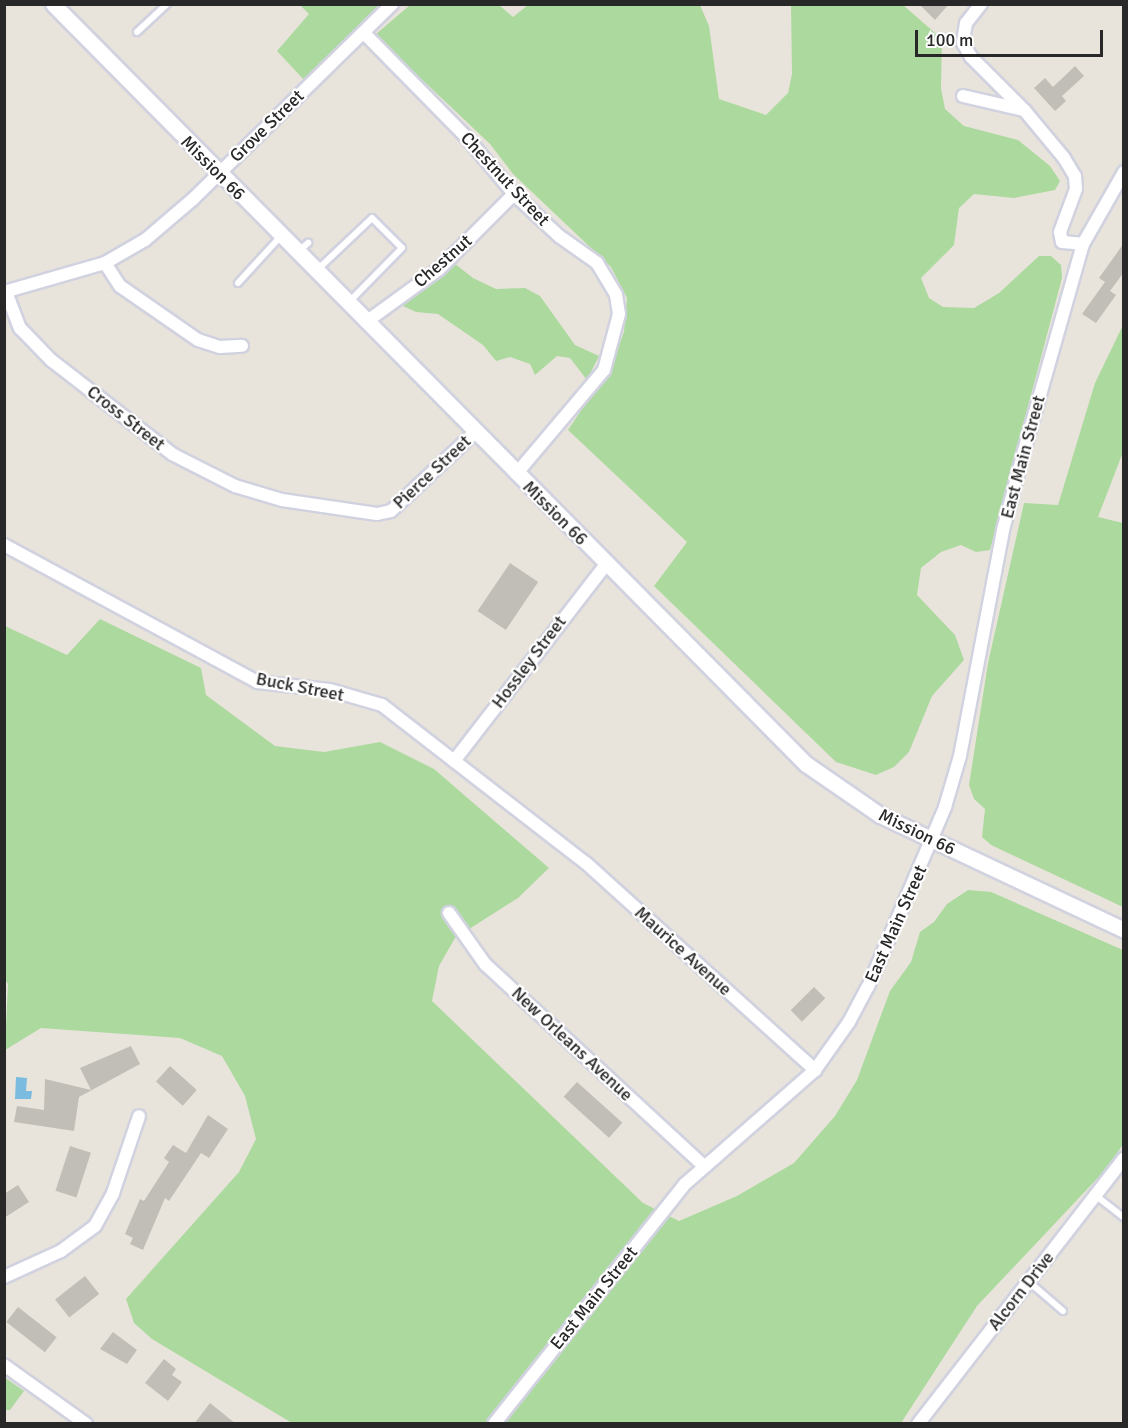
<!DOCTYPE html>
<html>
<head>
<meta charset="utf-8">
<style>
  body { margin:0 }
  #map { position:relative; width:1128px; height:1428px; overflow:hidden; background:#e9e4db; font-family:Signika,sans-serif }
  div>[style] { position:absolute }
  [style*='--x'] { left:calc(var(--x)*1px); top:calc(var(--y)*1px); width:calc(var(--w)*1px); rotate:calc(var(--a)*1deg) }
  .green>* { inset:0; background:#acd99e }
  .water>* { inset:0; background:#7abbdf }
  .building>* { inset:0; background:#c1beb8; transform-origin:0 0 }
  .roads { filter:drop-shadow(2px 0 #d1d2df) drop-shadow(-2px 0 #d1d2df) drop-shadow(0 2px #d1d2df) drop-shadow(0 -2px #d1d2df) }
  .service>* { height:6px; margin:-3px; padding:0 3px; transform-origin:3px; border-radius:3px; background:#fff }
  .minor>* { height:12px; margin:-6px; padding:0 6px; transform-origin:6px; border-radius:6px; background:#fff }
  .tertiary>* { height:15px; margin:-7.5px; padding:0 7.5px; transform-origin:7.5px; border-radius:7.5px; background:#fff }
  span { translate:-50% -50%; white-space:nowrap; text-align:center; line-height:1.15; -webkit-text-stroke:4.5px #fff; paint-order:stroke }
  .street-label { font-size:18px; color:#282828 }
  .frame { position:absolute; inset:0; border:6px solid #282828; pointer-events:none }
  .scale { position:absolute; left:915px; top:30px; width:188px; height:27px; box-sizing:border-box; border:3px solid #282828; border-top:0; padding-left:8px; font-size:18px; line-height:21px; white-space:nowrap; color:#282828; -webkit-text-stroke:4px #fff; paint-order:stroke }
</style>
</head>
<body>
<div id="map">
  <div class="green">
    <i style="clip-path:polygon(300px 5px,383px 5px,306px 82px,277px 51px,309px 14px)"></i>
    <i style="clip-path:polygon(410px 5px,499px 5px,513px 17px,528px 5px,700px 5px,709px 26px,719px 99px,766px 115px,788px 93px,792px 74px,791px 5px,903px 5px,942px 39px,941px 88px,945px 109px,964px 126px,1018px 140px,1050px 166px,1060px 181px,1055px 190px,1014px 198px,974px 194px,959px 208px,954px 245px,921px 278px,929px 298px,943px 307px,974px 308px,999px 293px,1039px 256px,1051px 256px,1061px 265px,1062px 278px,990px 550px,976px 552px,961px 545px,941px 552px,921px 568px,917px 595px,955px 635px,964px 660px,932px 696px,909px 752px,894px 767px,876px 775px,836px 762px,654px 586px,687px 542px,568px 430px,611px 366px,624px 332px,627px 298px,611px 267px,513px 174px,490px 144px,375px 35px)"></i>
    <i style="clip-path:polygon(454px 263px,473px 278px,496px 289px,525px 288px,540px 296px,575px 345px,599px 356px,587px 380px,570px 358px,557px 356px,535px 375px,530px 364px,510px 357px,496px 361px,483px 345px,438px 314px,416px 312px,403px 306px,408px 296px)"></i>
    <i style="clip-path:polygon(1123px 325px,1123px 452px,1098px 517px,1123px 523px,1123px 907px,991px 845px,982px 837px,985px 809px,974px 799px,969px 785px,988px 663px,1024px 503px,1058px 505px,1095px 383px)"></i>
    <i style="clip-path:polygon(100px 619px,201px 668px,206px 695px,275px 746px,324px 752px,380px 742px,434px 769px,549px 868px,518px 898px,455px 938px,439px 966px,432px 1001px,643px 1203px,679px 1221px,737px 1196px,794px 1163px,835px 1116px,857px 1080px,890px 991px,911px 962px,920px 932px,934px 922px,947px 904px,968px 890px,991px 892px,1123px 950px,1123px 1144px,1109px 1166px,977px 1306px,901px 1423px,292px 1423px,152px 1339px,134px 1323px,126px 1299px,239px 1172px,256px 1139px,245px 1096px,222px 1056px,180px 1038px,41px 1028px,5px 1050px,8px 984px,4px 978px,5px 626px,67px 655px)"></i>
    <i style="clip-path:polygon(4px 1377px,24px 1391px,10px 1410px,5px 1410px)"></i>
  </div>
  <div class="water">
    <i style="clip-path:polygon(16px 1077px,27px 1078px,26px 1091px,32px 1091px,31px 1099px,15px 1099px)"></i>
  </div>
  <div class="building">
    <i style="clip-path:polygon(919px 4px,949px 4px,935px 20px)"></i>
    <i style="clip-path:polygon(1075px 66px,1084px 76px,1062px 96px,1066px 101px,1055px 111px,1034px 88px,1045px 78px,1053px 87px)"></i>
    <i style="clip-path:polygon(1124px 243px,1124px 272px,1110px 291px,1116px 295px,1096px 323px,1082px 314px,1105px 282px,1099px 278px)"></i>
    <i style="left:510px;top:563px;width:34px;height:58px;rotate:34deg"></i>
    <i style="left:814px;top:987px;width:16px;height:33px;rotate:45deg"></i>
    <i style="clip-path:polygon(131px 1046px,140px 1064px,79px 1097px,74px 1131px,14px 1122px,17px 1106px,44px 1110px,45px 1079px,91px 1090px,80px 1068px)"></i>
    <i style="left:170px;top:1066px;width:36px;height:21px;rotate:42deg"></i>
    <i style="left:577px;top:1082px;width:61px;height:20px;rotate:42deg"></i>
    <i style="clip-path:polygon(208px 1115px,228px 1129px,209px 1158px,201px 1153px,169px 1201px,165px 1198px,143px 1250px,130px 1244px,133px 1238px,125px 1234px,140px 1199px,144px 1201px,169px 1162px,164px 1158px,173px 1145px,186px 1153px)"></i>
    <i style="left:70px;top:1146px;width:22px;height:47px;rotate:18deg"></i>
    <i style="clip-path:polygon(18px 1185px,29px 1202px,4px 1218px,4px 1194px)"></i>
    <i style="left:85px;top:1276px;width:23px;height:38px;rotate:52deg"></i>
    <i style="left:18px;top:1307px;width:49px;height:19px;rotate:38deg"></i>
    <i style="clip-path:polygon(113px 1332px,137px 1350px,127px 1364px,100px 1349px)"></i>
    <i style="clip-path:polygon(164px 1359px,176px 1369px,172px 1375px,182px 1382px,168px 1401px,145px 1383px)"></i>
    <i style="clip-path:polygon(210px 1403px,236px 1424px,194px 1424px)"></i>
  </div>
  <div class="roads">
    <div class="service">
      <i style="--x:137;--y:32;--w:41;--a:-43"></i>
      <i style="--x:300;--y:250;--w:11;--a:-41"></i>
      <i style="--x:316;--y:271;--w:77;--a:-43.4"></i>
      <i style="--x:372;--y:218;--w:42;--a:45"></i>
      <i style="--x:402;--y:248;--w:74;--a:134.5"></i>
      <i style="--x:238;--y:283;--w:64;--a:-47.5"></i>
      <i style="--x:1095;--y:1195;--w:37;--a:38"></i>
      <i style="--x:1028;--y:1281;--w:46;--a:40.6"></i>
    </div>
    <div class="minor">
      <i style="--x:981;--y:4;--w:24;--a:128"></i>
      <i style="--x:966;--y:23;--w:20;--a:99"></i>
      <i style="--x:963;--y:43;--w:16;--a:60"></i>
      <i style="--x:971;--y:57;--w:76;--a:45"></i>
      <i style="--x:1025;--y:111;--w:61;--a:50.3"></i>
      <i style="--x:1064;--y:158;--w:21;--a:59"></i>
      <i style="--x:1075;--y:176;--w:13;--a:86"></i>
      <i style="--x:1076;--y:189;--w:46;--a:110.4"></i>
      <i style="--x:1060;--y:232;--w:10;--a:79"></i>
      <i style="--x:1062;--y:242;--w:21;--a:5"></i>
      <i style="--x:364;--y:33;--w:148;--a:45.5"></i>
      <i style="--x:468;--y:139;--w:72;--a:50.1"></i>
      <i style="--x:514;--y:194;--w:62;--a:43"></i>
      <i style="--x:559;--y:236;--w:47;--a:35.4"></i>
      <i style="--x:597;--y:263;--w:37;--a:59"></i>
      <i style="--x:616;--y:295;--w:19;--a:81"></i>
      <i style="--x:619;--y:314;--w:58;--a:105"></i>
      <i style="--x:604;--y:370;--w:136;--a:130.2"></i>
      <i style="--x:963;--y:96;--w:63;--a:12.9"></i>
      <i style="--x:105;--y:263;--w:27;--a:57"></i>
      <i style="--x:120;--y:286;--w:95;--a:34.7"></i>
      <i style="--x:198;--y:340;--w:23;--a:18"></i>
      <i style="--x:220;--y:347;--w:22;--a:-3"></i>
      <i style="--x:4;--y:292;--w:105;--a:-16"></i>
      <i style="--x:105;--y:263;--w:46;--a:-29.9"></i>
      <i style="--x:145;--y:240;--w:63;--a:-40.5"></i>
      <i style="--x:193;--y:199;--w:279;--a:-44.4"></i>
      <i style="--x:6;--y:292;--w:39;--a:69"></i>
      <i style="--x:20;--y:328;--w:45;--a:45.9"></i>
      <i style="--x:51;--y:360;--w:153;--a:37.8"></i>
      <i style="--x:172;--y:454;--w:71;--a:26.9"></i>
      <i style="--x:235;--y:486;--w:49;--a:16.6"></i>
      <i style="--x:282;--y:500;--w:96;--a:8.4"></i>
      <i style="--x:377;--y:514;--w:14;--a:-12"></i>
      <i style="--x:391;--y:511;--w:115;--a:-43.2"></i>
      <i style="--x:366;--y:322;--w:90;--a:-36"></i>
      <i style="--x:439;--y:269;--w:106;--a:-45"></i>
      <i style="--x:4;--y:545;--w:288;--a:28.4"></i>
      <i style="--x:257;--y:682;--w:73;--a:6.3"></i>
      <i style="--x:330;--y:690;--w:54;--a:16.1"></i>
      <i style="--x:382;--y:705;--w:258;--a:37.8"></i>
      <i style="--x:586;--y:863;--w:309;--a:42.1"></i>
      <i style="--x:454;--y:761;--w:249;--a:-52.3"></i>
      <i style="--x:449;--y:913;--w:62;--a:54.8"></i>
      <i style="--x:485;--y:964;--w:298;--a:42.7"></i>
      <i style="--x:4;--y:1277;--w:63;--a:-24.5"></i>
      <i style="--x:61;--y:1251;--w:42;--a:-36.3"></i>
      <i style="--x:95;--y:1226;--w:38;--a:-61"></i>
      <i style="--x:113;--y:1193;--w:81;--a:-71.3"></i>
      <i style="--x:4;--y:1365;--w:101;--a:35.7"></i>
      <i style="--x:494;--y:1424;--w:307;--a:-51.5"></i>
      <i style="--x:685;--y:1184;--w:173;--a:-41.2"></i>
      <i style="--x:815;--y:1070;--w:59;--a:-54.7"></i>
      <i style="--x:849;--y:1022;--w:40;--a:-62"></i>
      <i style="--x:868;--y:987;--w:196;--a:-66.8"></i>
      <i style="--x:945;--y:807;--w:53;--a:-73.6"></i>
      <i style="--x:960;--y:756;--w:230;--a:-79.2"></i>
      <i style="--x:1003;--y:530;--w:82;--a:-75.1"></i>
      <i style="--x:1024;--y:451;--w:215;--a:-74.1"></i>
      <i style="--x:1083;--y:244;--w:83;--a:-60.3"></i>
      <i style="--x:918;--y:1424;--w:336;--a:-52.2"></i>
    </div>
    <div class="tertiary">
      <i style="--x:53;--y:4;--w:1070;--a:45.27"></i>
      <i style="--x:806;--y:764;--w:90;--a:34.6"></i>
      <i style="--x:880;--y:815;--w:270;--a:25.2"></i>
    </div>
  </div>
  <div class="street-label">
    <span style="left:267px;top:126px;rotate:-44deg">Grove Street</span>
    <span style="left:213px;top:168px;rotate:45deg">Mission 66</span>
    <span style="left:505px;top:179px;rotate:47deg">Chestnut Street</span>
    <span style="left:443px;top:261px;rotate:-41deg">Chestnut</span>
    <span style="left:126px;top:418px;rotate:38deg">Cross Street</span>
    <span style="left:1023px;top:457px;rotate:-75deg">East Main Street</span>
    <span style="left:432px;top:472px;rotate:-43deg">Pierce Street</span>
    <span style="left:555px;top:513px;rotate:45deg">Mission 66</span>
    <span style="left:529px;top:662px;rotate:-53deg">Hossley Street</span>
    <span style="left:300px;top:687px;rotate:11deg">Buck Street</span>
    <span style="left:917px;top:832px;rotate:26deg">Mission 66</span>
    <span style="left:896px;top:924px;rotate:-66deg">East Main Street</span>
    <span style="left:683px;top:951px;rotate:42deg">Maurice Avenue</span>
    <span style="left:572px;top:1044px;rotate:43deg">New Orleans Avenue</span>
    <span style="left:1021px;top:1291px;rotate:-52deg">Alcorn Drive</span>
    <span style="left:594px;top:1298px;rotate:-51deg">East Main Street</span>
  </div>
  <div class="frame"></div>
  <div class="scale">100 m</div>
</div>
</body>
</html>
